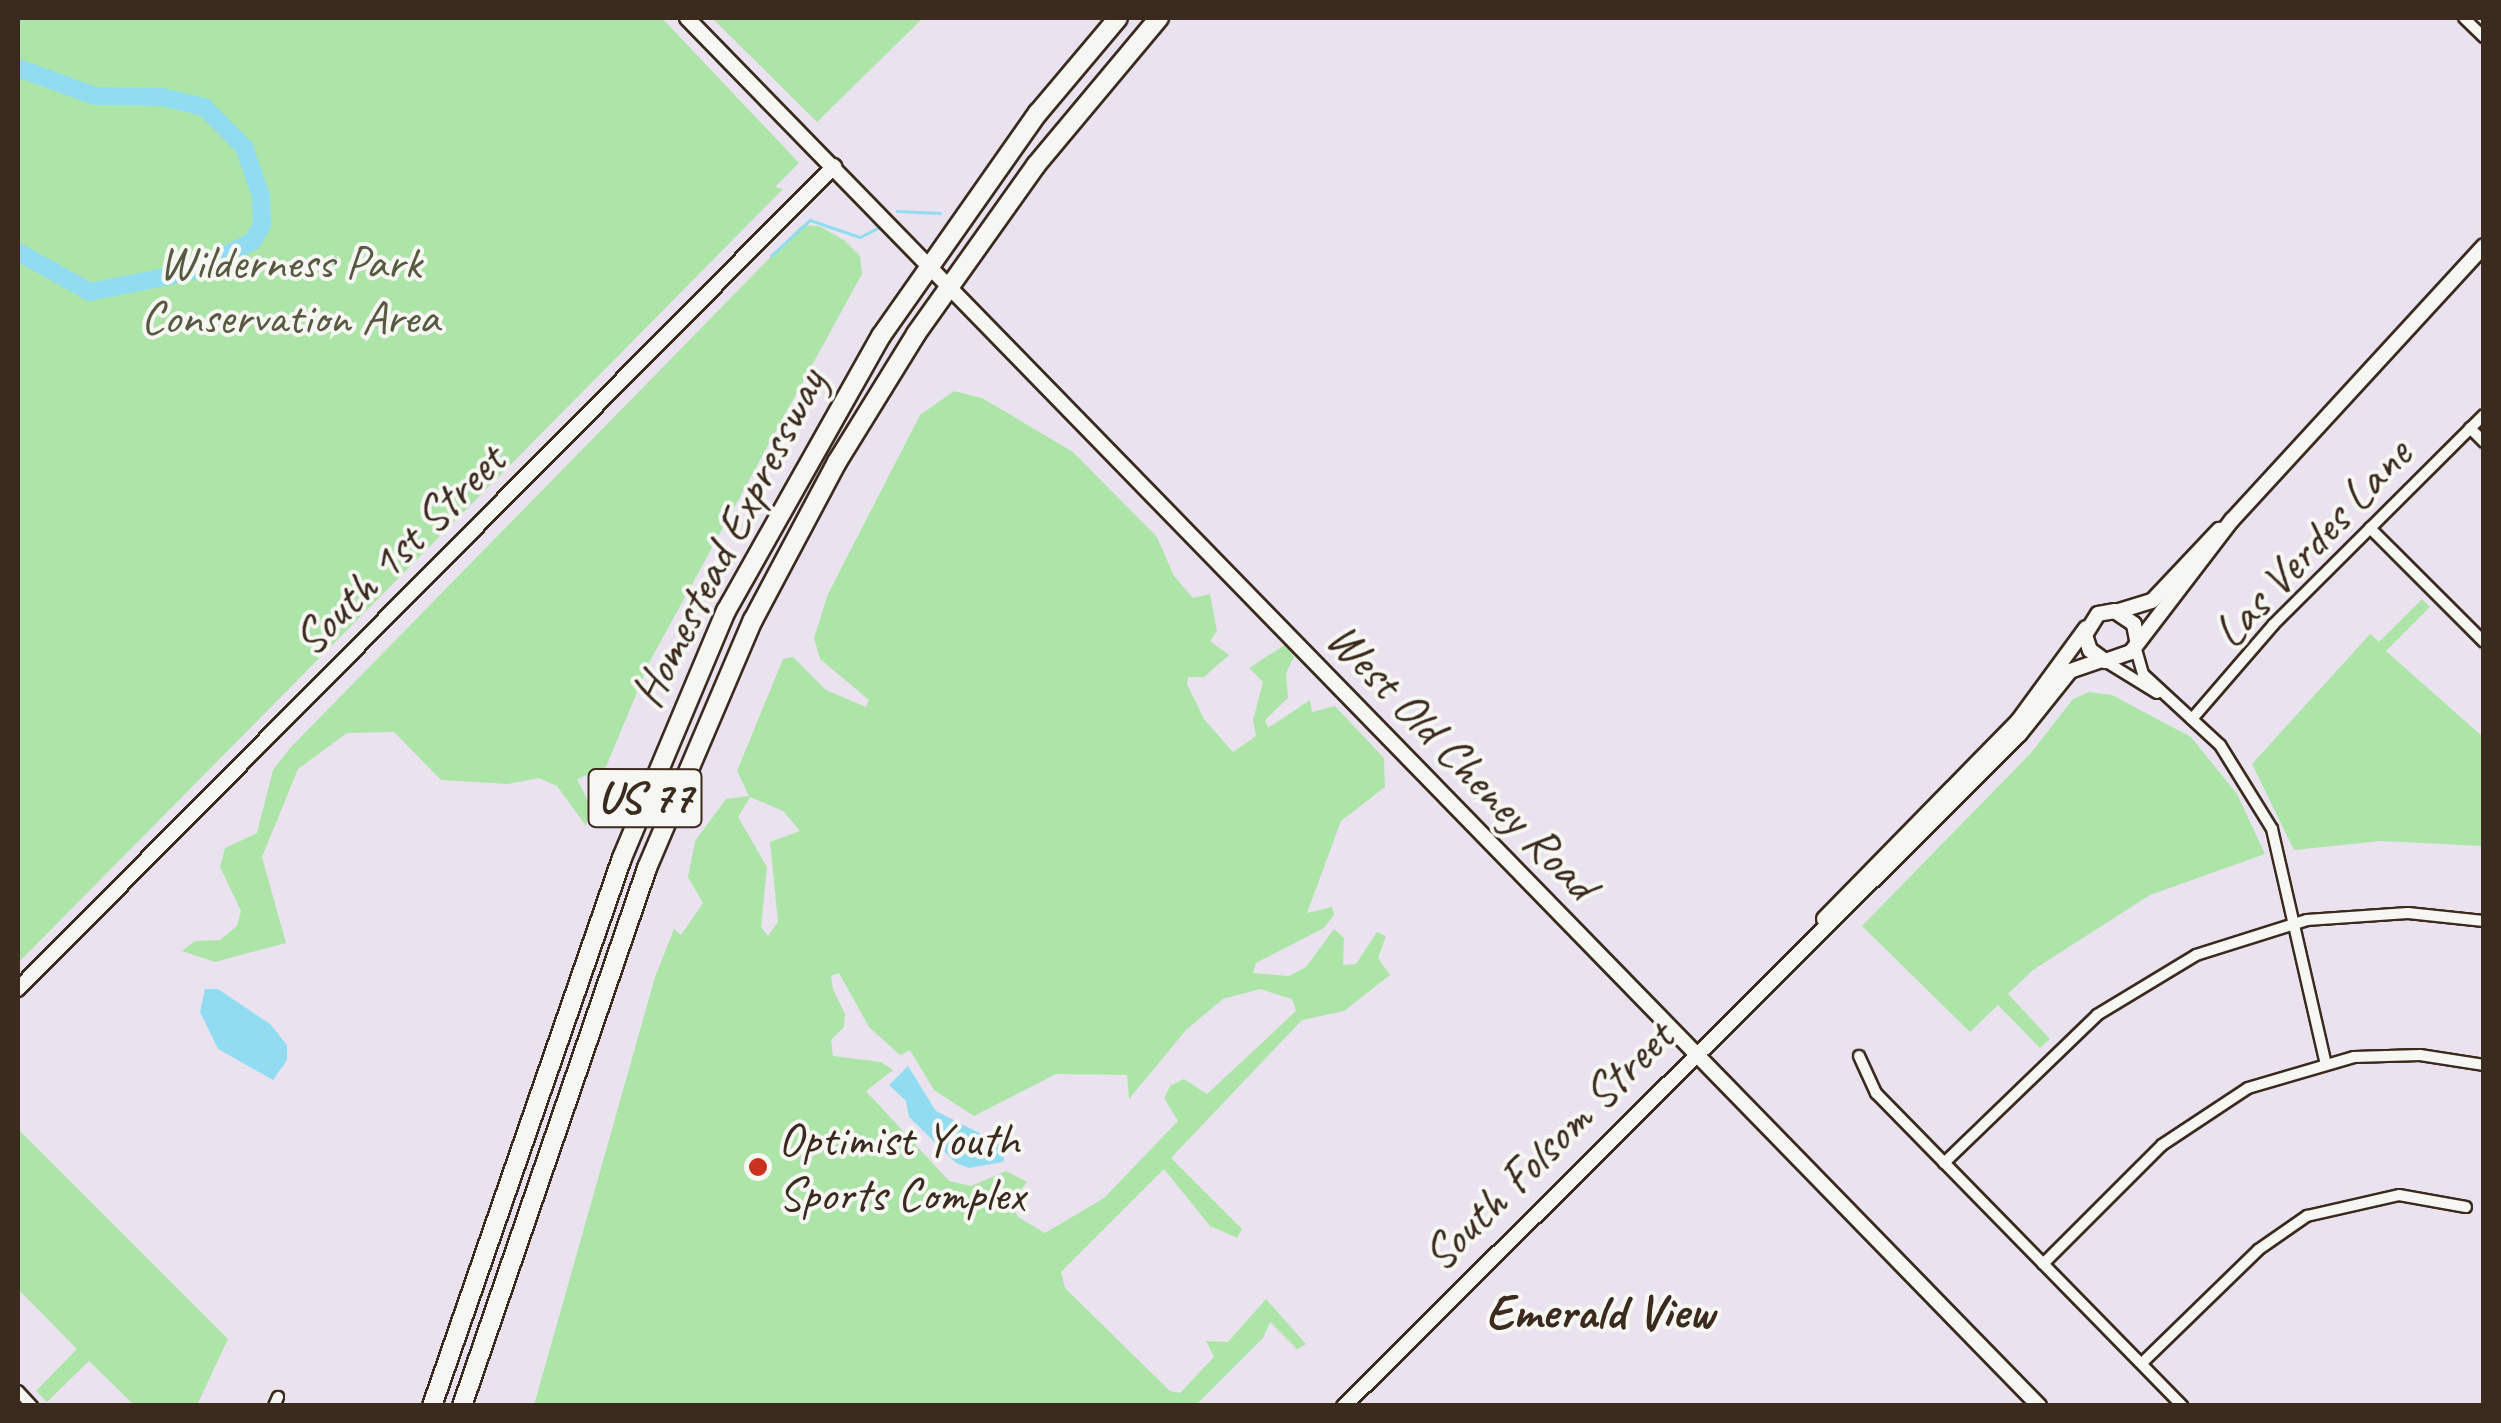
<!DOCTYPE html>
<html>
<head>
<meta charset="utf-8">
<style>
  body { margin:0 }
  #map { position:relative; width:2501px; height:1423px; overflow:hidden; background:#eae3ef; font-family:Caveat,sans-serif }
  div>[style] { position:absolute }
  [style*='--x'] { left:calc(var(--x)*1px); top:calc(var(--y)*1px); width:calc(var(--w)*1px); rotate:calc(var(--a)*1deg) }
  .green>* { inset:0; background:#ade5a9 }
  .water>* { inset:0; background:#91dcf1 }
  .stream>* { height:2.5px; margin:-1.25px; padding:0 1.25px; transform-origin:1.25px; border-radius:1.25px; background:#91dcf1 }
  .river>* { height:18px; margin:-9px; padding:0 9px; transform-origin:9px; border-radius:9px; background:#91dcf1 }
  .roads { filter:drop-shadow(2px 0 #3b2a1e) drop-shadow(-2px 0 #3b2a1e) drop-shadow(0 2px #3b2a1e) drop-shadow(0 -2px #3b2a1e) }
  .street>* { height:10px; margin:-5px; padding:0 5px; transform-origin:5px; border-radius:5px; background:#f6f6f2 }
  .secondary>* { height:14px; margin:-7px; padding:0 7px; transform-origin:7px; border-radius:7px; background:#f6f6f2 }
  .highway>* { height:18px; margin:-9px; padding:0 9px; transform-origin:9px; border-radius:9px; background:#f6f6f2 }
  .dots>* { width:28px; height:28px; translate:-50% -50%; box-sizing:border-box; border:5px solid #f6f6f2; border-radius:50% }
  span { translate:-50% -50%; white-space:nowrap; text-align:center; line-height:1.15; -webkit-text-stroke:8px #f6f6f2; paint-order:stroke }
  .shield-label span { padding:2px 8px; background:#f6f6f2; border:2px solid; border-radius:8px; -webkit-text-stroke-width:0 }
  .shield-label { font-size:45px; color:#3b2a1e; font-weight:700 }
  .park-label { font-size:48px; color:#585941 }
  .street-label { font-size:48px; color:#3b2a1e }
  .poi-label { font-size:48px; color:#3b2a1e }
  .left { translate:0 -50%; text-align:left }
  .neighbourhood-label { font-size:50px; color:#3b2a1e; font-weight:700 }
  .frame { position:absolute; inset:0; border:20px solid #3b2a1e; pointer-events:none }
</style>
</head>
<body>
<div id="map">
  <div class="green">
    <i style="clip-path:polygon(18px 18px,662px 18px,799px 163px,775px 187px,783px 189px,18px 963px)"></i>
    <i style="clip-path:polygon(712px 18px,923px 18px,817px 122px)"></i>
    <i style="clip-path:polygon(802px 225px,819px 226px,844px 240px,860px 256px,862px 274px,650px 661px,606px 767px,577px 779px,590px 805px,586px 826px,557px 786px,539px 778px,508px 784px,441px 780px,394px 732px,347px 733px,298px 769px,262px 857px,286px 943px,215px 962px,182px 951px,195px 941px,220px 940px,237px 926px,241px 911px,220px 867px,225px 848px,257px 833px,273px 770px,290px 748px)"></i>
    <i style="clip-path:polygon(evenodd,954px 391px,982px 398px,1073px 452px,1157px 537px,1174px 576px,1193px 598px,1210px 594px,1217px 631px,1210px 641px,1229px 655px,1204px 677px,1188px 677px,1187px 684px,1204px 719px,1233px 752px,1256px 736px,1253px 720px,1263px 682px,1249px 668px,1286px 644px,1294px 657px,1286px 673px,1288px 698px,1265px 720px,1268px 728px,1310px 700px,1312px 712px,1335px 706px,1384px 758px,1385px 787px,1341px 821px,1307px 913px,1332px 907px,1334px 915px,1324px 928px,1256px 963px,1253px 973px,1289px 976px,1306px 967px,1334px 929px,1344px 938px,1343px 965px,1356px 964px,1377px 932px,1386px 936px,1378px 958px,1390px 975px,1344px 1011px,1302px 1020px,1171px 1158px,1242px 1229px,1237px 1238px,1210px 1226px,1164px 1169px,1061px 1272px,1065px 1288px,1170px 1391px,1180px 1393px,1214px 1357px,1206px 1341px,1228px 1342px,1266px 1299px,1306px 1344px,1297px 1349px,1270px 1322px,1263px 1338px,1196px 1405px,534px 1405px,655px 977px,674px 929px,681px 935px,703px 903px,688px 877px,695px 841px,726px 799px,749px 796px,737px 771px,783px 659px,793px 657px,826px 690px,866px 707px,869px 700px,820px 659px,814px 638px,828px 594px,920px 415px,954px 391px,750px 797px,783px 811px,800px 831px,770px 842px,778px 922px,768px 936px,761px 927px,767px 867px,738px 817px,750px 797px,954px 391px,839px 973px,869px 1027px,900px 1055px,910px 1050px,934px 1090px,974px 1116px,1056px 1074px,1127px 1075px,1129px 1099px,1186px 1030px,1223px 999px,1260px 989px,1292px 999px,1296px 1011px,1207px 1094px,1184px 1079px,1170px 1086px,1164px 1098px,1178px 1121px,1104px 1198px,1045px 1233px,1018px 1217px,1011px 1203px,1027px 1182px,1006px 1171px,971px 1186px,949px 1181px,866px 1091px,893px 1070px,881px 1062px,833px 1056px,831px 1040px,844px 1027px,845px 1014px,833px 989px,831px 976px,839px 973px)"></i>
    <i style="clip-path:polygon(2422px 599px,2430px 607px,2386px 651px,2483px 737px,2483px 846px,2381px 841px,2294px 850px,2252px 764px,2370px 634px,2379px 642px)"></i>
    <i style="clip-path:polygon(2089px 692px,2112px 695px,2191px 737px,2237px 794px,2265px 854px,2150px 895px,2033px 970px,2008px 994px,2050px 1039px,2040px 1048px,1998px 1005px,1970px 1032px,1862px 926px,2030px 754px,2073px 699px)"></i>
    <i style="clip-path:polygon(18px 1129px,228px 1339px,197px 1405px,134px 1405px,89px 1361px,47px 1402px,36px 1391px,77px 1349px,18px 1289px)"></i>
  </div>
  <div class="water">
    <i style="clip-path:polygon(205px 989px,218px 989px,270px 1024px,287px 1045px,287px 1060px,273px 1080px,218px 1049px,200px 1012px)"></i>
    <i style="clip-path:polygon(908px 1066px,936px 1111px,995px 1141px,1006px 1149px,1003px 1162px,969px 1168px,956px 1163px,909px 1117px,906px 1101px,889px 1085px)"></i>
  </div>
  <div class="stream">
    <i style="--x:897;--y:211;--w:43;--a:2.7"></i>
    <i style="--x:771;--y:256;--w:53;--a:-42.7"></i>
    <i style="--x:810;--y:220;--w:53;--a:18.8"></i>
    <i style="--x:860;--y:237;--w:20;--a:-27"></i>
  </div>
  <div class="river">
    <i style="--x:18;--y:68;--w:82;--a:20"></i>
    <i style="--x:95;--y:96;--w:67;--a:0.9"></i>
    <i style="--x:162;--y:97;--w:43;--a:13.4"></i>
    <i style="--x:204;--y:107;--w:57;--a:45"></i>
    <i style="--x:244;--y:147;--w:52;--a:70.9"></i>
    <i style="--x:261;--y:196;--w:29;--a:88"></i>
    <i style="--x:262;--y:225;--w:18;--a:119"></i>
    <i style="--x:253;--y:241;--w:66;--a:153"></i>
    <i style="--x:194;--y:271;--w:106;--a:168.6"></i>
    <i style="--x:90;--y:292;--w:82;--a:-150.9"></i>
  </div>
  <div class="roads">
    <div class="street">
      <i style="--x:2464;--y:18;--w:28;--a:44"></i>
      <i style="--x:2470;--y:428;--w:20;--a:45"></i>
      <i style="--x:2370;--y:528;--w:161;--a:45"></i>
      <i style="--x:2135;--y:646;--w:29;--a:74"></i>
      <i style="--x:2143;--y:674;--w:105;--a:42.7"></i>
      <i style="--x:2220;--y:745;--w:99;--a:58.2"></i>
      <i style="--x:2272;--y:829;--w:238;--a:77.1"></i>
      <i style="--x:2105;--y:661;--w:61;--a:31.6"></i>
      <i style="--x:2192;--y:719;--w:125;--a:-49.2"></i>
      <i style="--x:2274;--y:624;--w:296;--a:-44.9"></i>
      <i style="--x:1859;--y:1056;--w:41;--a:65.3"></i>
      <i style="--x:1876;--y:1093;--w:438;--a:45.6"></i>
      <i style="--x:1944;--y:1163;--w:213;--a:-44"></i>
      <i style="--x:2097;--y:1015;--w:116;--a:-31.2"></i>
      <i style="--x:2196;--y:955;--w:116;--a:-17.5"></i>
      <i style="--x:2307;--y:920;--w:101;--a:-4"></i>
      <i style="--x:2408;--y:913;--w:76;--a:6"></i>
      <i style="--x:2043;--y:1264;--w:168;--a:-45"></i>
      <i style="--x:2162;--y:1145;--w:103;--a:-33.5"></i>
      <i style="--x:2248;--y:1088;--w:110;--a:-16.3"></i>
      <i style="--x:2354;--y:1057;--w:66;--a:-1.7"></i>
      <i style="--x:2420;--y:1055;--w:65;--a:8.9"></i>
      <i style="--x:2142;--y:1363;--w:162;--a:-44.2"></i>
      <i style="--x:2258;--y:1250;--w:60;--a:-34.8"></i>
      <i style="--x:2307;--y:1216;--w:94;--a:-12.9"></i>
      <i style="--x:2399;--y:1195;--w:68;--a:10.2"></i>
      <i style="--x:18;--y:1391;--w:21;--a:47"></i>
      <i style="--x:274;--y:1406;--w:10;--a:-66"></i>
    </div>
    <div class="secondary">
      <i style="--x:687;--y:18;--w:1938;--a:45.75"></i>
      <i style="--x:2119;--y:611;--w:34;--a:-17"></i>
      <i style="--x:2152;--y:601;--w:98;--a:-46.7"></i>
      <i style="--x:2137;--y:640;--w:16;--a:-101"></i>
      <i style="--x:2134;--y:624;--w:23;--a:-146"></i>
      <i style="--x:2115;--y:611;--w:17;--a:170"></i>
      <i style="--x:2098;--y:614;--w:25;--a:122"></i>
      <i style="--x:2085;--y:635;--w:16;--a:72"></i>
      <i style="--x:2090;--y:650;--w:19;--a:36"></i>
      <i style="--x:2105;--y:661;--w:28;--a:-19"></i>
      <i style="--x:2131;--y:652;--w:166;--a:-52.6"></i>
      <i style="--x:2232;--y:520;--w:372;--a:-47.4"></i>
      <i style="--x:1824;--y:919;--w:277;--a:-45.6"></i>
      <i style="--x:2018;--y:721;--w:115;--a:-53.8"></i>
      <i style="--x:18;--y:989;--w:1159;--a:-45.24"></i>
      <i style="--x:1344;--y:1406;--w:952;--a:-44.83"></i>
      <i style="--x:2019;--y:735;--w:82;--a:-51.4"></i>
      <i style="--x:2070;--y:671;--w:34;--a:-19"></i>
    </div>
    <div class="highway">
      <i style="--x:432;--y:1406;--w:580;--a:-70.88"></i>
      <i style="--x:622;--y:858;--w:268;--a:-67.2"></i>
      <i style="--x:726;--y:611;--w:316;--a:-60.6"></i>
      <i style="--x:881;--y:336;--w:273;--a:-54.9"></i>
      <i style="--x:1038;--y:113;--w:124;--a:-49.9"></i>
      <i style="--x:462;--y:1406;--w:569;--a:-71.02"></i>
      <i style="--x:647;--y:868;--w:270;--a:-66.9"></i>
      <i style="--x:753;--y:620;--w:179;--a:-62"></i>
      <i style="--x:837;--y:462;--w:150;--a:-58.3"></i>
      <i style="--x:916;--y:334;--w:207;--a:-54.6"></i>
      <i style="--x:1036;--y:165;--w:192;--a:-50.1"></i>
    </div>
  </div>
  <div class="dots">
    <i style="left:758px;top:1167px;background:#c8321e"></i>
  </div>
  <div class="shield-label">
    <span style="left:645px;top:798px">US 77</span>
  </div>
  <div class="park-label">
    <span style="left:290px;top:290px">Wilderness Park<br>Conservation Area</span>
  </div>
  <div class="street-label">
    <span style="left:728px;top:538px;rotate:-63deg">Homestead Expressway</span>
    <span style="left:2312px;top:543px;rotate:-47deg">Las Verdes Lane</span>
    <span style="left:399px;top:550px;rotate:-45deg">South 1st Street</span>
    <span style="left:1462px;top:761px;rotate:46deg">West Old Cheney Road</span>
    <span style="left:1548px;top:1146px;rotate:-45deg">South Folsom Street</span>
  </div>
  <div class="poi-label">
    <span class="left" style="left:778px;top:1167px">Optimist Youth<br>Sports Complex</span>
  </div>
  <div class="neighbourhood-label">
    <span style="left:1600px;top:1312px">Emerald View</span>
  </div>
  <div class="frame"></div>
</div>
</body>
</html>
